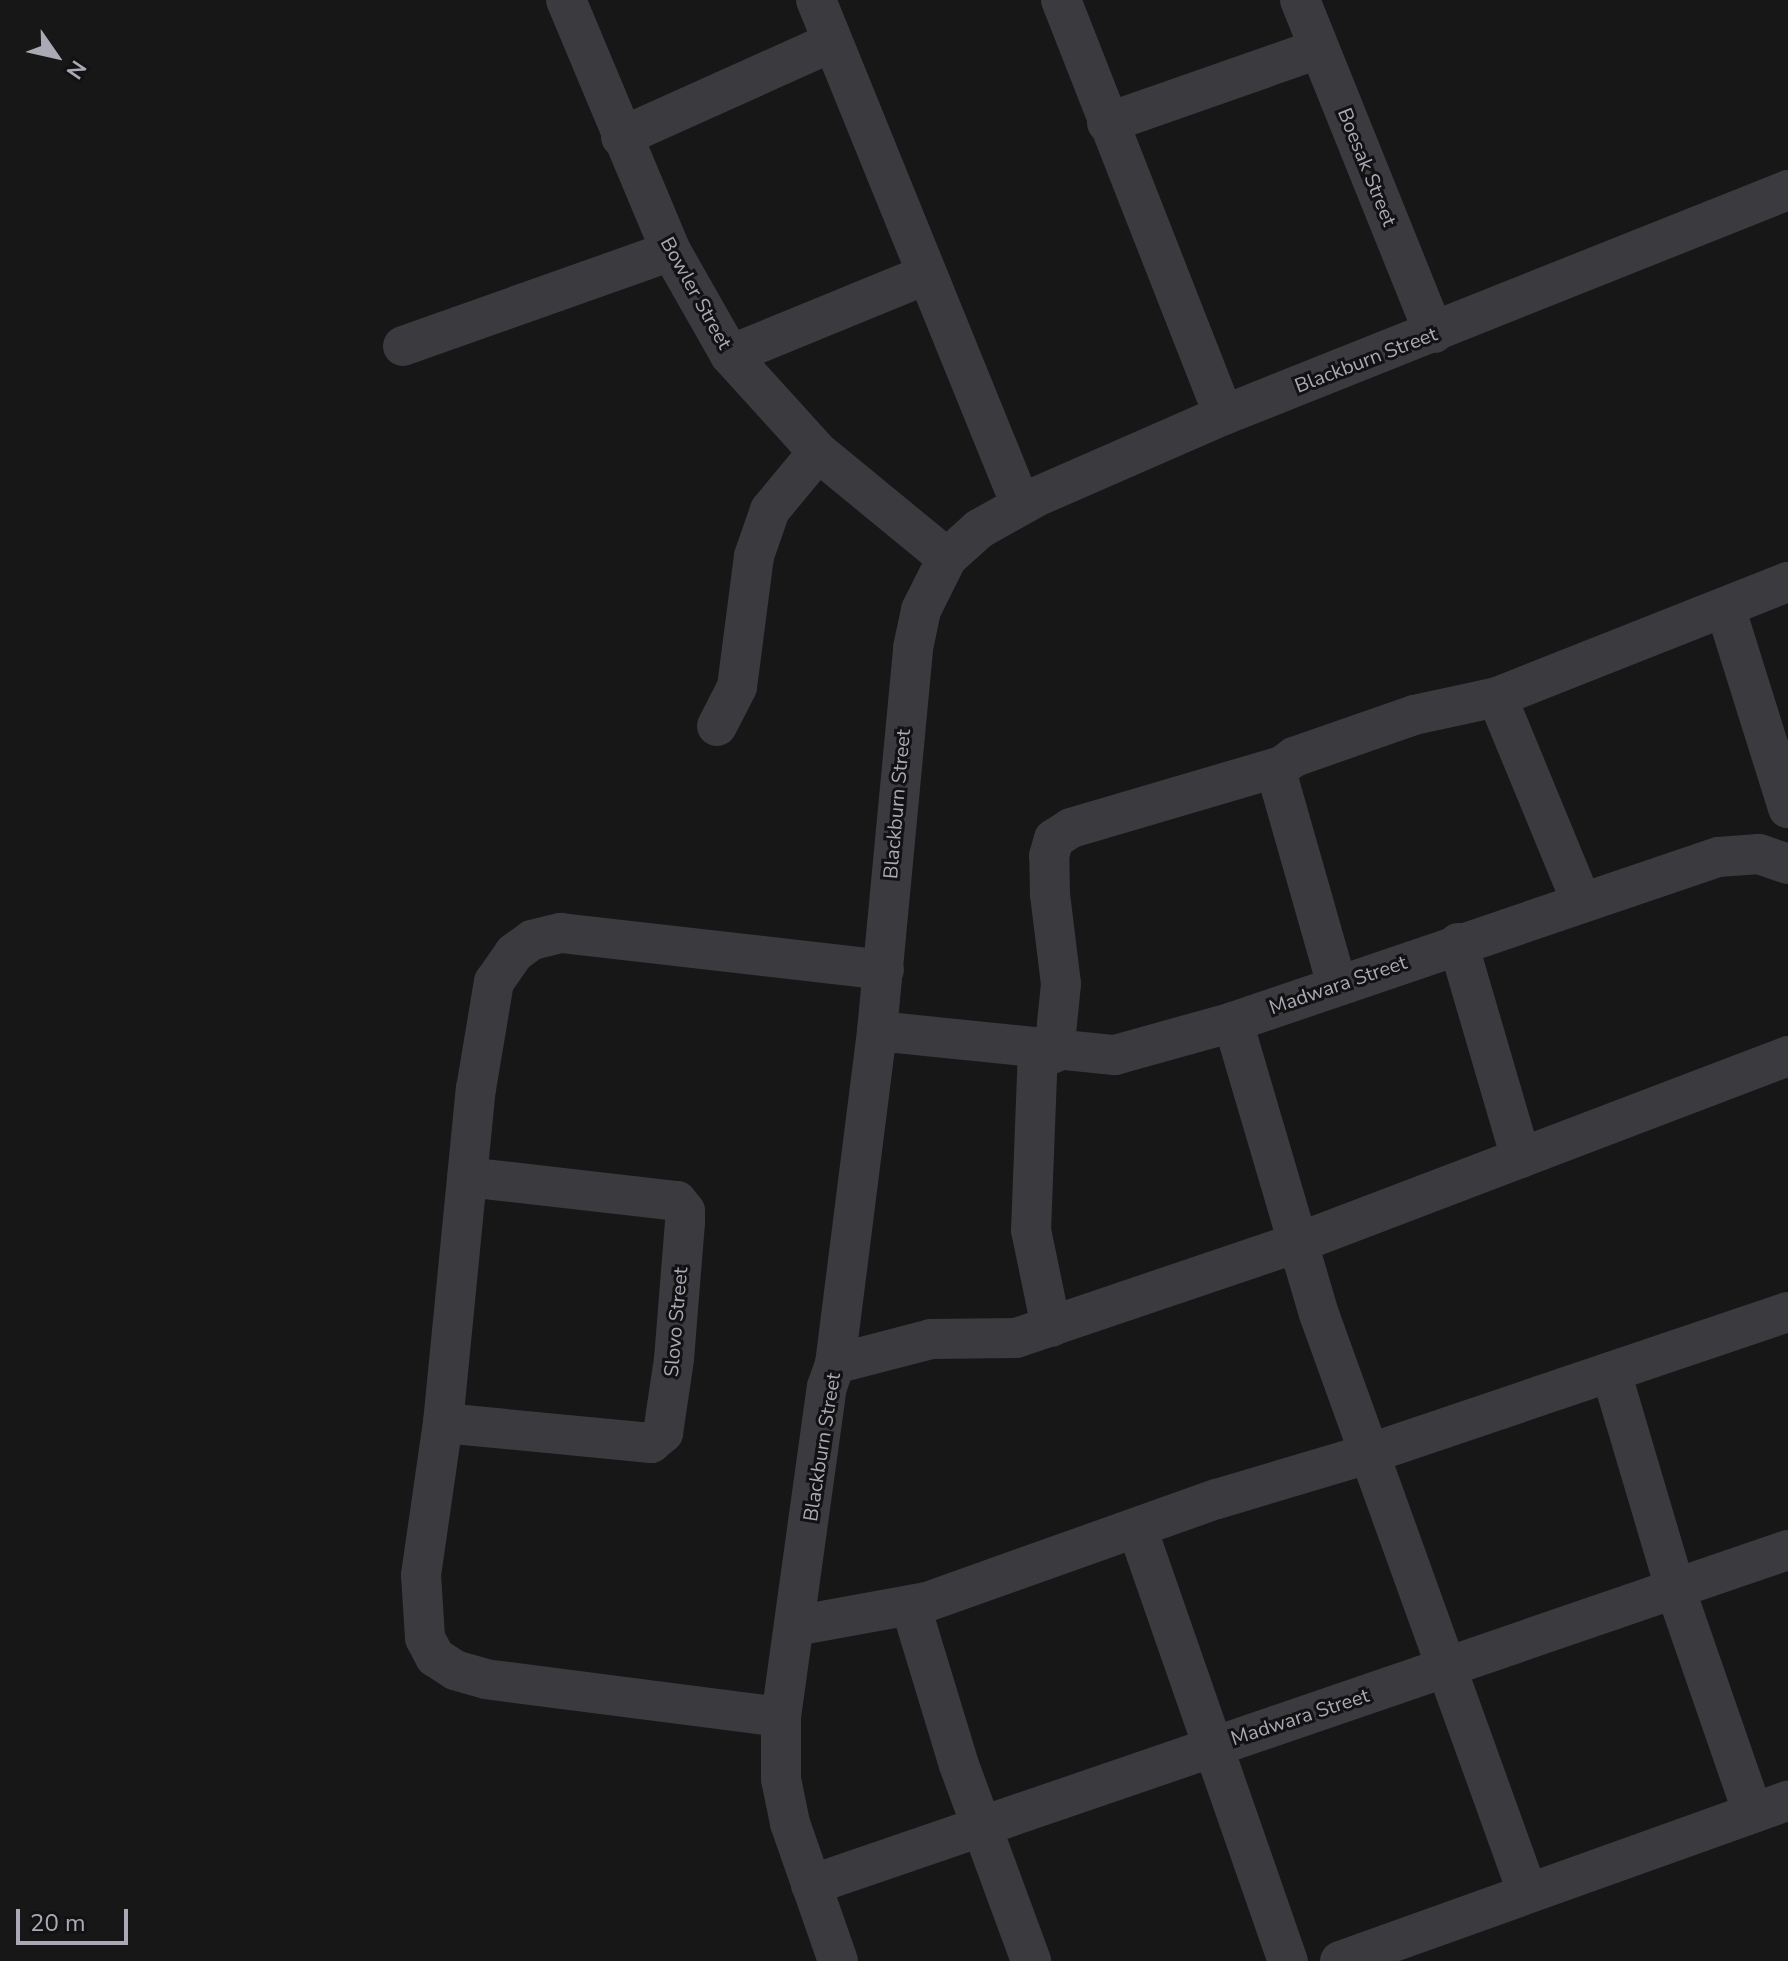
<!DOCTYPE html>
<html>
<head>
<meta charset="utf-8">
<style>
  body { margin:0 }
  #map { position:relative; width:1788px; height:1961px; overflow:hidden; background:#171718; font-family:"Nunito Sans",sans-serif }
  div>[style] { position:absolute }
  [style*='--x'] { left:calc(var(--x)*1px); top:calc(var(--y)*1px); width:calc(var(--w)*1px); rotate:calc(var(--a)*1deg) }
  .minor>* { height:40px; margin:-20px; padding:0 20px; transform-origin:20px; border-radius:20px; background:#3b3a3f }
  span { translate:-50% -50%; white-space:nowrap; text-align:center; line-height:1.15; -webkit-text-stroke:6px #121213; paint-order:stroke }
  .street-label { font-size:20px; color:#aaaab6 }
  .north { position:absolute; left:16px; top:16px; width:80px; height:80px; -webkit-text-stroke:6px #121213; paint-order:stroke; rotate:124deg; font-size:22px; font-weight:700; line-height:32px; text-align:center; color:#aaaab6 }
  .north::after { content:''; display:block; margin:auto; width:28px; height:36px; background:#aaaab6; clip-path:polygon(50% 0,100% 100%,50% 72%,0 100%) }
  .scale { position:absolute; left:16px; top:1909px; width:112px; height:36px; box-sizing:border-box; border:4px solid #aaaab6; border-top:0; padding-left:10px; font-size:24px; line-height:28px; white-space:nowrap; color:#aaaab6; -webkit-text-stroke:6px #121213; paint-order:stroke }
</style>
</head>
<body>
<div id="map">
  <div class="minor">
    <i style="--x:566;--y:0;--w:272;--a:67.3"></i>
    <i style="--x:671;--y:251;--w:120;--a:60.4"></i>
    <i style="--x:730;--y:355;--w:131;--a:47.8"></i>
    <i style="--x:818;--y:452;--w:167;--a:39.4"></i>
    <i style="--x:816;--y:0;--w:545;--a:67.91"></i>
    <i style="--x:1061;--y:0;--w:446;--a:68.6"></i>
    <i style="--x:1300;--y:0;--w:359;--a:68.1"></i>
    <i style="--x:1107;--y:123;--w:224;--a:-19.3"></i>
    <i style="--x:621;--y:137;--w:231;--a:-24.2"></i>
    <i style="--x:403;--y:346;--w:284;--a:-19.5"></i>
    <i style="--x:730;--y:355;--w:211;--a:-22.3"></i>
    <i style="--x:1725;--y:607;--w:211;--a:72.6"></i>
    <i style="--x:1497;--y:697;--w:221;--a:67.6"></i>
    <i style="--x:717;--y:726;--w:44;--a:-62.9"></i>
    <i style="--x:737;--y:687;--w:132;--a:-82.6"></i>
    <i style="--x:754;--y:556;--w:49;--a:-70.8"></i>
    <i style="--x:770;--y:510;--w:75;--a:-50.4"></i>
    <i style="--x:1458;--y:943;--w:224;--a:73.7"></i>
    <i style="--x:1337;--y:985;--w:215;--a:-105.9"></i>
    <i style="--x:1278;--y:778;--w:13;--a:-72"></i>
    <i style="--x:1282;--y:766;--w:15;--a:-37"></i>
    <i style="--x:1294;--y:757;--w:127;--a:-19.3"></i>
    <i style="--x:1414;--y:715;--w:85;--a:-12.2"></i>
    <i style="--x:1497;--y:697;--w:313;--a:-21.6"></i>
    <i style="--x:1233;--y:1022;--w:304;--a:73.6"></i>
    <i style="--x:1319;--y:1314;--w:613;--a:70.18"></i>
    <i style="--x:877;--y:1031;--w:239;--a:5.8"></i>
    <i style="--x:1115;--y:1055;--w:123;--a:-15.6"></i>
    <i style="--x:1233;--y:1022;--w:512;--a:-18.79"></i>
    <i style="--x:1718;--y:857;--w:41;--a:-4.2"></i>
    <i style="--x:1759;--y:854;--w:31;--a:19"></i>
    <i style="--x:1038;--y:1049;--w:181;--a:92.2"></i>
    <i style="--x:1031;--y:1230;--w:99;--a:78.3"></i>
    <i style="--x:1054;--y:1053;--w:69;--a:-84.2"></i>
    <i style="--x:1061;--y:984;--w:90;--a:-97"></i>
    <i style="--x:1050;--y:895;--w:39;--a:-91"></i>
    <i style="--x:1049;--y:856;--w:18;--a:-74"></i>
    <i style="--x:1054;--y:839;--w:20;--a:-33"></i>
    <i style="--x:1071;--y:828;--w:220;--a:-16.4"></i>
    <i style="--x:835;--y:1364;--w:99;--a:-14.6"></i>
    <i style="--x:931;--y:1339;--w:85;--a:-0.7"></i>
    <i style="--x:1016;--y:1338;--w:300;--a:-18.7"></i>
    <i style="--x:1300;--y:1242;--w:522;--a:-20.86"></i>
    <i style="--x:1611;--y:1372;--w:228;--a:73.5"></i>
    <i style="--x:1676;--y:1591;--w:235;--a:70.9"></i>
    <i style="--x:443;--y:1423;--w:209;--a:5.5"></i>
    <i style="--x:651;--y:1443;--w:16;--a:-40"></i>
    <i style="--x:663;--y:1433;--w:75;--a:-81.5"></i>
    <i style="--x:674;--y:1359;--w:136;--a:-85.4"></i>
    <i style="--x:685;--y:1223;--w:12;--a:-90"></i>
    <i style="--x:685;--y:1211;--w:13;--a:-129"></i>
    <i style="--x:677;--y:1201;--w:211;--a:-173.5"></i>
    <i style="--x:1137;--y:1528;--w:459;--a:70.8"></i>
    <i style="--x:911;--y:1607;--w:165;--a:73.1"></i>
    <i style="--x:959;--y:1765;--w:209;--a:69.8"></i>
    <i style="--x:795;--y:1626;--w:134;--a:-10.3"></i>
    <i style="--x:927;--y:1602;--w:308;--a:-19.6"></i>
    <i style="--x:1217;--y:1499;--w:158;--a:-16.6"></i>
    <i style="--x:1368;--y:1454;--w:443;--a:-18.7"></i>
    <i style="--x:781;--y:1717;--w:297;--a:-172.7"></i>
    <i style="--x:486;--y:1679;--w:32;--a:-164"></i>
    <i style="--x:455;--y:1670;--w:24;--a:-147"></i>
    <i style="--x:435;--y:1657;--w:21;--a:-118"></i>
    <i style="--x:425;--y:1638;--w:63;--a:-93.6"></i>
    <i style="--x:421;--y:1575;--w:154;--a:-81.8"></i>
    <i style="--x:443;--y:1423;--w:336;--a:-84.4"></i>
    <i style="--x:476;--y:1089;--w:109;--a:-80.5"></i>
    <i style="--x:494;--y:982;--w:35;--a:-55"></i>
    <i style="--x:514;--y:953;--w:22;--a:-36"></i>
    <i style="--x:532;--y:940;--w:30;--a:-14"></i>
    <i style="--x:561;--y:933;--w:325;--a:6.5"></i>
    <i style="--x:811;--y:1885;--w:1033;--a:-18.93"></i>
    <i style="--x:838;--y:1961;--w:146;--a:-109.2"></i>
    <i style="--x:790;--y:1823;--w:45;--a:-101.6"></i>
    <i style="--x:781;--y:1779;--w:62;--a:-90"></i>
    <i style="--x:781;--y:1717;--w:333;--a:-82.1"></i>
    <i style="--x:827;--y:1387;--w:24;--a:-71"></i>
    <i style="--x:835;--y:1364;--w:336;--a:-82.8"></i>
    <i style="--x:877;--y:1031;--w:385;--a:-84.6"></i>
    <i style="--x:913;--y:648;--w:39;--a:-78"></i>
    <i style="--x:921;--y:610;--w:58;--a:-63.4"></i>
    <i style="--x:947;--y:558;--w:43;--a:-42.2"></i>
    <i style="--x:979;--y:529;--w:65;--a:-29.3"></i>
    <i style="--x:1036;--y:497;--w:205;--a:-23.6"></i>
    <i style="--x:1224;--y:415;--w:607;--a:-21.75"></i>
    <i style="--x:1340;--y:1961;--w:476;--a:-19.7"></i>
  </div>
  <div class="street-label">
    <span style="left:1367px;top:167px;rotate:68deg">Boesak Street</span>
    <span style="left:696px;top:293px;rotate:61deg">Bowler Street</span>
    <span style="left:1366px;top:360px;rotate:-21deg">Blackburn Street</span>
    <span style="left:897px;top:804px;rotate:-85deg">Blackburn Street</span>
    <span style="left:1338px;top:985px;rotate:-19deg">Madwara Street</span>
    <span style="left:676px;top:1322px;rotate:-85deg">Slovo Street</span>
    <span style="left:822px;top:1447px;rotate:-81deg">Blackburn Street</span>
    <span style="left:1300px;top:1717px;rotate:-18deg">Madwara Street</span>
  </div>
  <div class="north">N</div>
  <div class="scale">20 m</div>
</div>
</body>
</html>
